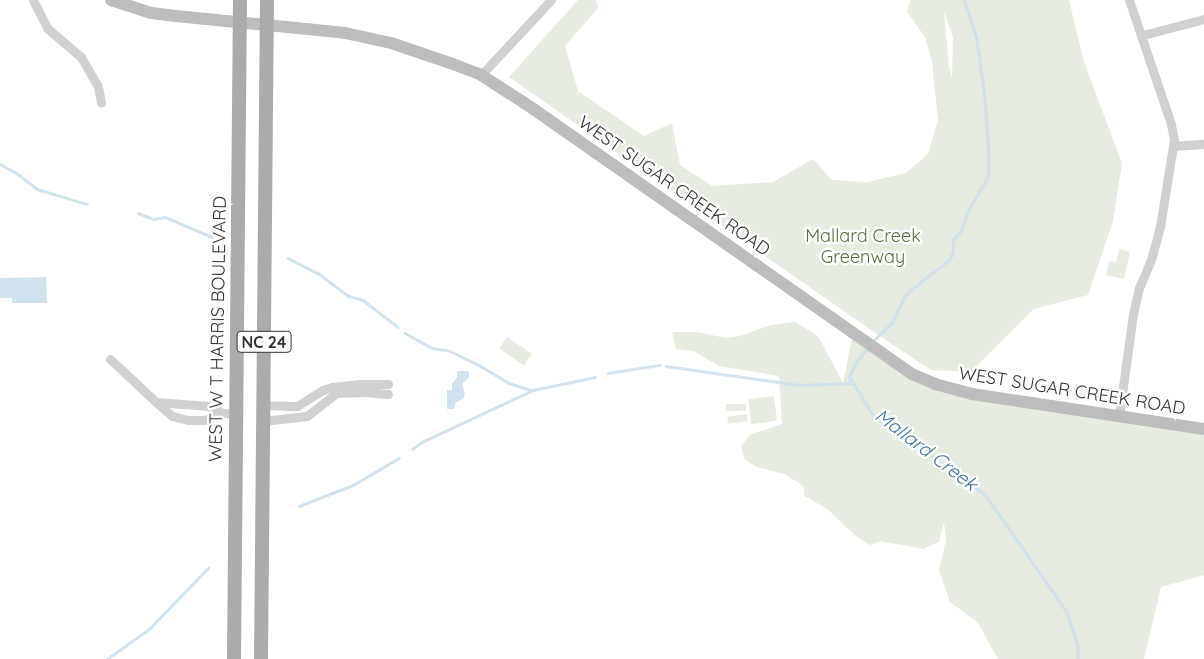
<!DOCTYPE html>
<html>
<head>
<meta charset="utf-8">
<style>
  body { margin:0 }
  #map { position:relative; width:1204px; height:659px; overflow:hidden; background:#fff; font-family:Quicksand,sans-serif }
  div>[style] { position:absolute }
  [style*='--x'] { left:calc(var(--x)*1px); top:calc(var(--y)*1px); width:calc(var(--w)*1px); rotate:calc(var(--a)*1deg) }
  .green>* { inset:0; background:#e6ecdf; transform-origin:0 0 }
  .water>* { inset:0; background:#cfe2ee }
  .stream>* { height:2.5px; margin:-1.25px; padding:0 1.25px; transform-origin:1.25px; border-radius:1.25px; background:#cfe2ee }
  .street>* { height:9px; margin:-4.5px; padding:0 4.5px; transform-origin:4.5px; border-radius:4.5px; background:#d0d0d0 }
  .secondary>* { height:12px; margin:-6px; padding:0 6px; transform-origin:6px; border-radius:6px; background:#bdbdbd }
  .primary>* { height:14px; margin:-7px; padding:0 7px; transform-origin:7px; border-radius:7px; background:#ababab }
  span { translate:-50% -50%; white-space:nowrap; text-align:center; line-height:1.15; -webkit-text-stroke:5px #fff; paint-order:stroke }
  .shield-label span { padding:1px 4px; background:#fff; border:1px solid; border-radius:4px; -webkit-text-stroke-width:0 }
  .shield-label { font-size:16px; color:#333; font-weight:700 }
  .street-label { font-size:18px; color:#333 }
  .park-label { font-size:18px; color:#56703f }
  .water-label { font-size:19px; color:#3f7597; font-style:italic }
</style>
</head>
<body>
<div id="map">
  <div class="green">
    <i style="clip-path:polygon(evenodd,578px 0,596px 0,598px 8px,565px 46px,578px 91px,644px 136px,672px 123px,680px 165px,712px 186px,773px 182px,813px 159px,832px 180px,867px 182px,906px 173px,928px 154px,938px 120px,932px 62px,925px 37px,907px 12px,910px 0,1069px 0,1084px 62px,1122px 163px,1113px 221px,1088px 295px,1034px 309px,971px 372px,931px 370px,878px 335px,509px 77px,578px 0,944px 12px,953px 37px,952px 78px,949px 66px,944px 12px)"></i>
    <i style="clip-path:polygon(1119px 249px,1130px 252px,1124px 279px,1106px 275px,1109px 261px,1116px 262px)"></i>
    <i style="clip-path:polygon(795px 322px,818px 336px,843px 383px,853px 334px,935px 384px,1204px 430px,1204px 575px,1161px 587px,1144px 659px,998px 659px,978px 623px,950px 602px,939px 570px,946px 540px,944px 522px,939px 542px,923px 549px,880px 541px,870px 545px,858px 538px,826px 508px,804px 496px,804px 486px,784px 474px,757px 467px,745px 460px,741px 447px,749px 435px,782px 424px,779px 376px,719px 366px,693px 351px,676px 349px,672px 332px,697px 332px,726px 338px,740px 336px,771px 325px)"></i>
    <i style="left:507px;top:337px;width:30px;height:14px;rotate:34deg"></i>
    <i style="left:774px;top:396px;width:25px;height:26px;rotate:83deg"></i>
    <i style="left:746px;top:404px;width:7px;height:20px;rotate:90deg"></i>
    <i style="left:747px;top:414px;width:7px;height:20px;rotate:82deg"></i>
  </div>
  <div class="water">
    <i style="clip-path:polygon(46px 277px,47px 303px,12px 303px,12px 298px,0 298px,0 278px)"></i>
    <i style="clip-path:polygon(457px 371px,469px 371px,469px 378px,462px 384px,465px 395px,463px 399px,455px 403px,454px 409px,447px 409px,447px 390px,452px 390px,452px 383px,457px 378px)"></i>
  </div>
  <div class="stream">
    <i style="--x:0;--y:164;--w:21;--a:29"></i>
    <i style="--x:18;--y:174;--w:24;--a:38"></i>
    <i style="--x:37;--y:189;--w:52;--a:16.7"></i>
    <i style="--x:138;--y:213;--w:17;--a:21"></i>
    <i style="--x:154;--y:219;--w:11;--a:-10"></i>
    <i style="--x:165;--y:217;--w:51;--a:23.1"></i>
    <i style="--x:288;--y:258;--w:34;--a:27"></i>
    <i style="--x:318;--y:273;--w:39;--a:37"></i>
    <i style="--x:349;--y:296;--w:15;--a:16"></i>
    <i style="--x:363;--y:300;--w:44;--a:37.6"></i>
    <i style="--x:405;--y:333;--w:31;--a:29"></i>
    <i style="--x:432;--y:348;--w:18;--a:9"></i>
    <i style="--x:450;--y:351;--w:32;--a:26"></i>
    <i style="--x:479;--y:365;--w:35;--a:31"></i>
    <i style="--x:509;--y:383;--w:23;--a:18"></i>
    <i style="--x:872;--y:342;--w:28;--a:-44"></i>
    <i style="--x:892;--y:323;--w:29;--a:-65"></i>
    <i style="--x:904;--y:297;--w:11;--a:-45"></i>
    <i style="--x:912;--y:289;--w:48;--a:-38.3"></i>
    <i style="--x:950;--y:259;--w:9;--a:-69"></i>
    <i style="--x:953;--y:251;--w:11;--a:-90"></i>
    <i style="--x:953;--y:240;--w:12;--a:-48"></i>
    <i style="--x:961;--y:231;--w:21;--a:-71"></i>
    <i style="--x:968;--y:211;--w:39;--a:-60"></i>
    <i style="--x:988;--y:177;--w:33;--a:-90"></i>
    <i style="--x:988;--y:144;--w:51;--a:-94.5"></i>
    <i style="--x:984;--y:93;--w:57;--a:-98.1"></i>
    <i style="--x:976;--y:37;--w:39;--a:-108"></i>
    <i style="--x:666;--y:366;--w:134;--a:8.1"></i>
    <i style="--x:799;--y:385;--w:52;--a:-2.2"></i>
    <i style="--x:851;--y:383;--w:6;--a:-108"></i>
    <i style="--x:849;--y:377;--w:17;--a:-65"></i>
    <i style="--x:856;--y:362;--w:17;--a:-50"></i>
    <i style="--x:608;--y:373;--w:52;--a:-8.9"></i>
    <i style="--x:850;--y:377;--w:44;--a:58.8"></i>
    <i style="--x:873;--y:415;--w:137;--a:35.2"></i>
    <i style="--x:985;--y:494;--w:144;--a:55.2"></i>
    <i style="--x:1067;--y:612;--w:36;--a:72"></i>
    <i style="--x:1078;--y:646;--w:13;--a:90"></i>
    <i style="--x:412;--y:449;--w:12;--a:-35"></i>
    <i style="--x:422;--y:442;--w:123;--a:-25.1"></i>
    <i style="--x:533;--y:390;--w:63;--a:-11.8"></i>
    <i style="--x:299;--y:506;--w:58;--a:-21.3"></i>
    <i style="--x:353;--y:485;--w:53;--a:-30.4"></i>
    <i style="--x:107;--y:659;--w:52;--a:-35.5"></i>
    <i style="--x:149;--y:629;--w:85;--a:-46"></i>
  </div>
  <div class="street">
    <i style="--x:33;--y:0;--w:31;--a:63"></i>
    <i style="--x:47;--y:28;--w:45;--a:40.5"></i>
    <i style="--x:81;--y:57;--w:34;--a:60"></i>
    <i style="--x:98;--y:87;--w:16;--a:79"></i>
    <i style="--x:1143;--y:35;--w:63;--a:-14.7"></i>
    <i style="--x:481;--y:75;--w:103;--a:-47"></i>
    <i style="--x:1173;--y:146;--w:31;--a:-4"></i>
    <i style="--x:110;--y:359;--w:63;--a:43.1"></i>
    <i style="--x:263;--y:405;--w:34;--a:2"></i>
    <i style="--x:297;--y:406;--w:31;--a:-32"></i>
    <i style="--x:323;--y:390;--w:9;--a:-18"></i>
    <i style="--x:332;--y:387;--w:28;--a:-6"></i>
    <i style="--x:360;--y:384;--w:28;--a:0"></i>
    <i style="--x:223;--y:413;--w:17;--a:-155"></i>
    <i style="--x:208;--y:406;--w:52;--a:-175.6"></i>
    <i style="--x:156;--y:402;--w:21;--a:41"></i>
    <i style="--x:172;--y:416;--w:16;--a:14"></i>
    <i style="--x:188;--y:420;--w:17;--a:0"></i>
    <i style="--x:205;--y:420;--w:19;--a:-21"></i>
    <i style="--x:223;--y:413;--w:12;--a:5"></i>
    <i style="--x:1119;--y:416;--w:103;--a:-82.2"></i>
    <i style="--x:1133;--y:314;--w:27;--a:-77"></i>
    <i style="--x:1139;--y:288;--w:30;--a:-67"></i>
    <i style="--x:1151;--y:260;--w:34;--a:-75"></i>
    <i style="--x:1160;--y:227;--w:88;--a:-80.9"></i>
    <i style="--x:1174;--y:140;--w:16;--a:-101"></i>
    <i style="--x:1171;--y:124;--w:131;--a:-108.7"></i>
    <i style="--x:263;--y:421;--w:44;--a:-6.5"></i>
    <i style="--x:307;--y:416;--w:37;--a:-38"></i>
    <i style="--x:336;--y:393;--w:28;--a:-2"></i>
    <i style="--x:364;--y:392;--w:24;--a:5"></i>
  </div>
  <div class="secondary">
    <i style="--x:111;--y:0;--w:42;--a:18"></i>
    <i style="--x:151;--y:13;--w:25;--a:7"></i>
    <i style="--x:176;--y:16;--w:170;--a:5.7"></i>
    <i style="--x:345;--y:33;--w:47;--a:12.3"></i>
    <i style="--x:391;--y:43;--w:65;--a:18.7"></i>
    <i style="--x:453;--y:64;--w:30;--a:21"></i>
    <i style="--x:481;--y:75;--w:61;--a:32.9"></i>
    <i style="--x:532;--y:108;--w:464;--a:35"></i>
    <i style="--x:912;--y:374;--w:25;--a:23"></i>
    <i style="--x:935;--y:384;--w:38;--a:15"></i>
    <i style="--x:972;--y:394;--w:235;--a:8.6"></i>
  </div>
  <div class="primary">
    <i style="--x:234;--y:659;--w:659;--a:-89.48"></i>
    <i style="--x:261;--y:659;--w:659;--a:-89.48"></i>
  </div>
  <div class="shield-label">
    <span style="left:264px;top:342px">NC 24</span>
  </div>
  <div class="street-label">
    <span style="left:674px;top:186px;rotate:35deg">WEST SUGAR CREEK ROAD</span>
    <span style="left:218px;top:329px;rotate:-89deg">WEST W T HARRIS BOULEVARD</span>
    <span style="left:1072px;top:391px;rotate:9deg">WEST SUGAR CREEK ROAD</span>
  </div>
  <div class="park-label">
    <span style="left:863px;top:247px">Mallard Creek<br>Greenway</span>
  </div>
  <div class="water-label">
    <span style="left:926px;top:450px;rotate:37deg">Mallard Creek</span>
  </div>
</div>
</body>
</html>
